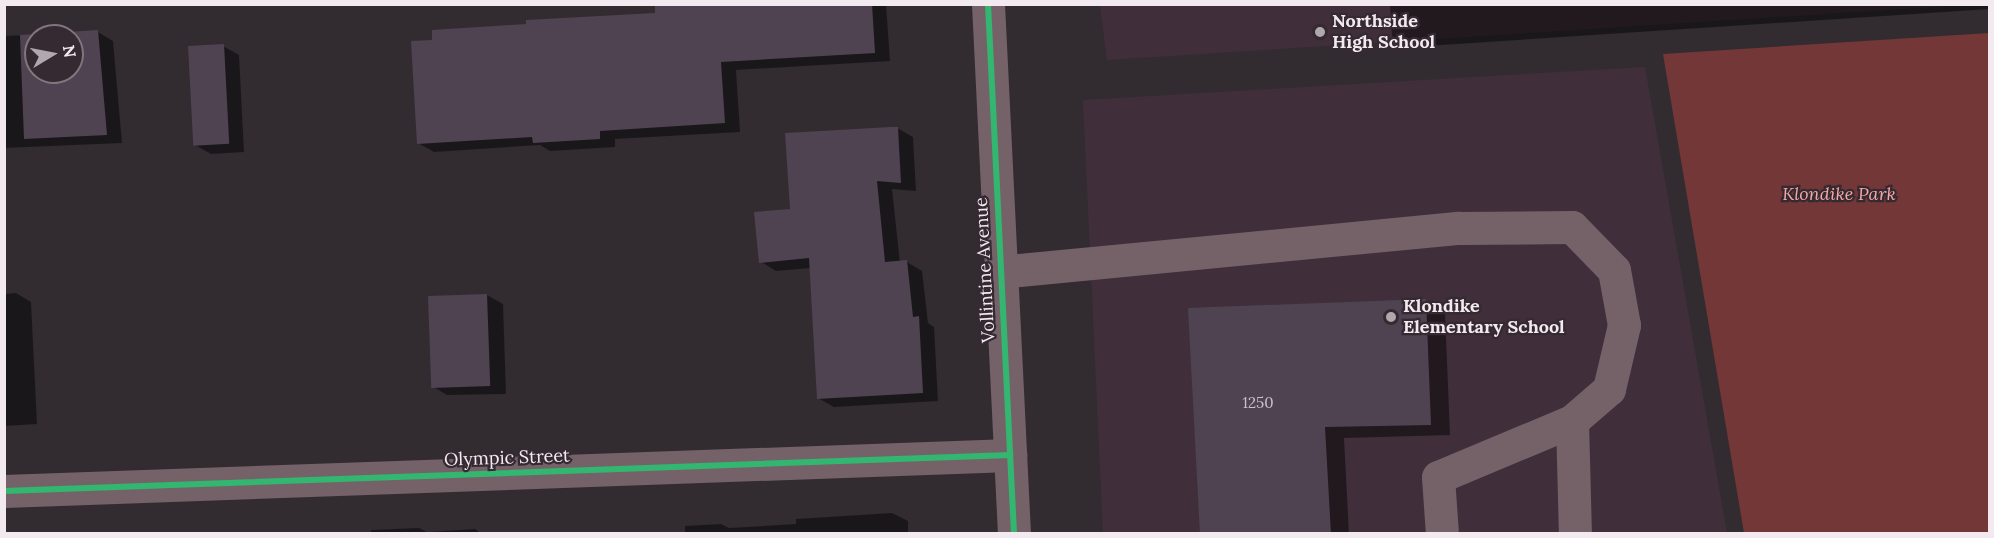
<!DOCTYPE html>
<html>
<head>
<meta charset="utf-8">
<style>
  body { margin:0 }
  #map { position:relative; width:1994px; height:538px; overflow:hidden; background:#322c31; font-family:Lora,serif }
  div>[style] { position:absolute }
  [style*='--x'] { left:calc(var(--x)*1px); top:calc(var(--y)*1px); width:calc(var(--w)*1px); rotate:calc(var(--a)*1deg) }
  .built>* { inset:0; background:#402f3b }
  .green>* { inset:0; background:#733738 }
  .shadow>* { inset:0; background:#0007 }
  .building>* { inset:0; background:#4f4352; transform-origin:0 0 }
  .minor>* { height:33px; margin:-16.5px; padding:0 16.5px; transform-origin:16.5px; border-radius:16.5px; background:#756269 }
  .cycleway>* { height:6px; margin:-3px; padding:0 3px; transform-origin:3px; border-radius:3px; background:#33b770 }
  .dots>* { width:16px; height:16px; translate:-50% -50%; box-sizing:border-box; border:3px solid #352932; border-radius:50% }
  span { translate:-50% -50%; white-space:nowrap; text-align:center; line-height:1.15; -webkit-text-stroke:4.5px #352932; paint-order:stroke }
  .number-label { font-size:15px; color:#cac0c8 }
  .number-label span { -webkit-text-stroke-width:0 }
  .poi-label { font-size:18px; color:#f3eaf0; font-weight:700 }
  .left { translate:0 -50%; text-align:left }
  .park-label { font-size:18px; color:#f3a8a4; font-style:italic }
  .street-label { font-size:18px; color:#f3eaf0 }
  .frame { position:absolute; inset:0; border:6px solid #f3eaf0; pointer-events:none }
  .north { position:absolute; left:24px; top:24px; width:60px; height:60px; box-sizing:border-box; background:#352932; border:2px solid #81767e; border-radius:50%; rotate:80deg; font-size:16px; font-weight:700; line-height:24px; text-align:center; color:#f3eaf0 }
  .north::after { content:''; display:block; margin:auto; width:21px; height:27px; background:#afa8ad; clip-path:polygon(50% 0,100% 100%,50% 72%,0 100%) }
</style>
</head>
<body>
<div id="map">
  <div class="built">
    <i style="clip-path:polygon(1100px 5px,1100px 4px,1965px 5px,1107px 60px)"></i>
    <i style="clip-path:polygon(1645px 67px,1727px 533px,1103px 533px,1083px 100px)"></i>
  </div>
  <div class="green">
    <i style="clip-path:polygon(1989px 33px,1989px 533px,1744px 533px,1663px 54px)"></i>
  </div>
  <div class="shadow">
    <i style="clip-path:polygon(656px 4px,886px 4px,890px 61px,736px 70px,740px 132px,615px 139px,615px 147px,550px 151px,540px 145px,434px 152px,418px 143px,657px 14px)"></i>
    <i style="clip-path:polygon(1390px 4px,1990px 4px,1990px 9px,1411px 47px,1392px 36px)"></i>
    <i style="clip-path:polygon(evenodd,98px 32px,113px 41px,122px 143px,4px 148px,4px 36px,98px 32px,36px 36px,72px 36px,72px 72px,36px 72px,36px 36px)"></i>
    <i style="clip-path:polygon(223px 46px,239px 55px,244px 152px,211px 154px,195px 145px)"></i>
    <i style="clip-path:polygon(897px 128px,913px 137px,916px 191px,892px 189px,900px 263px,907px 262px,922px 271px,928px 323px,934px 327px,938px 401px,834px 407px,818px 398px,811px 268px,776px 271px,761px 262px,792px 210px)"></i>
    <i style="clip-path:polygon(16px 293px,31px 302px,37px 424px,4px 426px,4px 294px)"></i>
    <i style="clip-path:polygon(487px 295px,503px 304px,506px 394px,447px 395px,432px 386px)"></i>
    <i style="clip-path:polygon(1425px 301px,1445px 312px,1450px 435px,1344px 438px,1349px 534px,1201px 534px)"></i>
    <i style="clip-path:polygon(892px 513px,908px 521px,908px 534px,685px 534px,685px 526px,721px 524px,729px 528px,796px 524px,796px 519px)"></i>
    <i style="clip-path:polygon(419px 528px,427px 532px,475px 529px,482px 534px,371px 534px,371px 530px)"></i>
  </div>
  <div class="building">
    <i style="clip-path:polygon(655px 4px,872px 4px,875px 53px,721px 62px,725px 123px,600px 131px,600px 139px,533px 143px,532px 137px,417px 144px,411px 41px,432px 40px,432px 30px,526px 24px,526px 20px,655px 13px)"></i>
    <i style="clip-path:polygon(evenodd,98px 30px,107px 135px,24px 139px,20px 35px,98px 30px,36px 36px,72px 36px,72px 72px,36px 72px,36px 36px)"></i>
    <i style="left:224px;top:44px;width:100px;height:36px;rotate:87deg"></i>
    <i style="clip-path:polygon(891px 127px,898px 127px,901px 183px,877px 181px,885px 262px,907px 260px,913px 317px,919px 316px,923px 393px,817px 399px,809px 258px,759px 263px,754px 212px,790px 209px,785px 133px)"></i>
    <i style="left:487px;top:294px;width:92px;height:59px;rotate:88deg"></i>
    <i style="clip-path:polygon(1426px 299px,1431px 425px,1325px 427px,1331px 534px,1200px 534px,1188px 308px)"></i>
  </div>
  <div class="minor">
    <i style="--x:988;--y:4;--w:531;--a:87.19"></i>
    <i style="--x:999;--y:272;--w:462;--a:-5.5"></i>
    <i style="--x:1459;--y:228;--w:113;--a:-0.5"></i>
    <i style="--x:1572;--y:227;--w:60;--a:45.7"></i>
    <i style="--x:1614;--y:270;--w:56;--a:79.7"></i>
    <i style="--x:1624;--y:325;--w:66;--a:103.2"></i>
    <i style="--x:1609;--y:389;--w:49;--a:139.1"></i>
    <i style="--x:1572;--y:421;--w:145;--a:157.3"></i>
    <i style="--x:1438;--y:477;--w:57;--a:86"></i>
    <i style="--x:1572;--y:421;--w:113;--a:88.5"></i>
    <i style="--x:4;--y:491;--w:1007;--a:-2.05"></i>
  </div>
  <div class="cycleway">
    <i style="--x:988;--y:4;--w:531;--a:87.19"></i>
    <i style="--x:4;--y:491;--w:1007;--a:-2.05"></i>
  </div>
  <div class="dots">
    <i style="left:1320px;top:32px;background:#afa8ad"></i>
    <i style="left:1391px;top:317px;background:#afa8ad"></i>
  </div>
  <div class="number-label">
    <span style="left:1258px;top:403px">1250</span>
  </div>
  <div class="poi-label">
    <span class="left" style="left:1332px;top:32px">Northside<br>High School</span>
    <span class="left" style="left:1403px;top:317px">Klondike<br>Elementary School</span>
  </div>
  <div class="park-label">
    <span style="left:1839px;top:194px">Klondike Park</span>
  </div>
  <div class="street-label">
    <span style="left:985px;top:270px;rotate:-93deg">Vollintine Avenue</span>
    <span style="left:507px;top:458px;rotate:-2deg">Olympic Street</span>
  </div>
  <div class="frame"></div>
  <div class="north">N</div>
</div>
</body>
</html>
